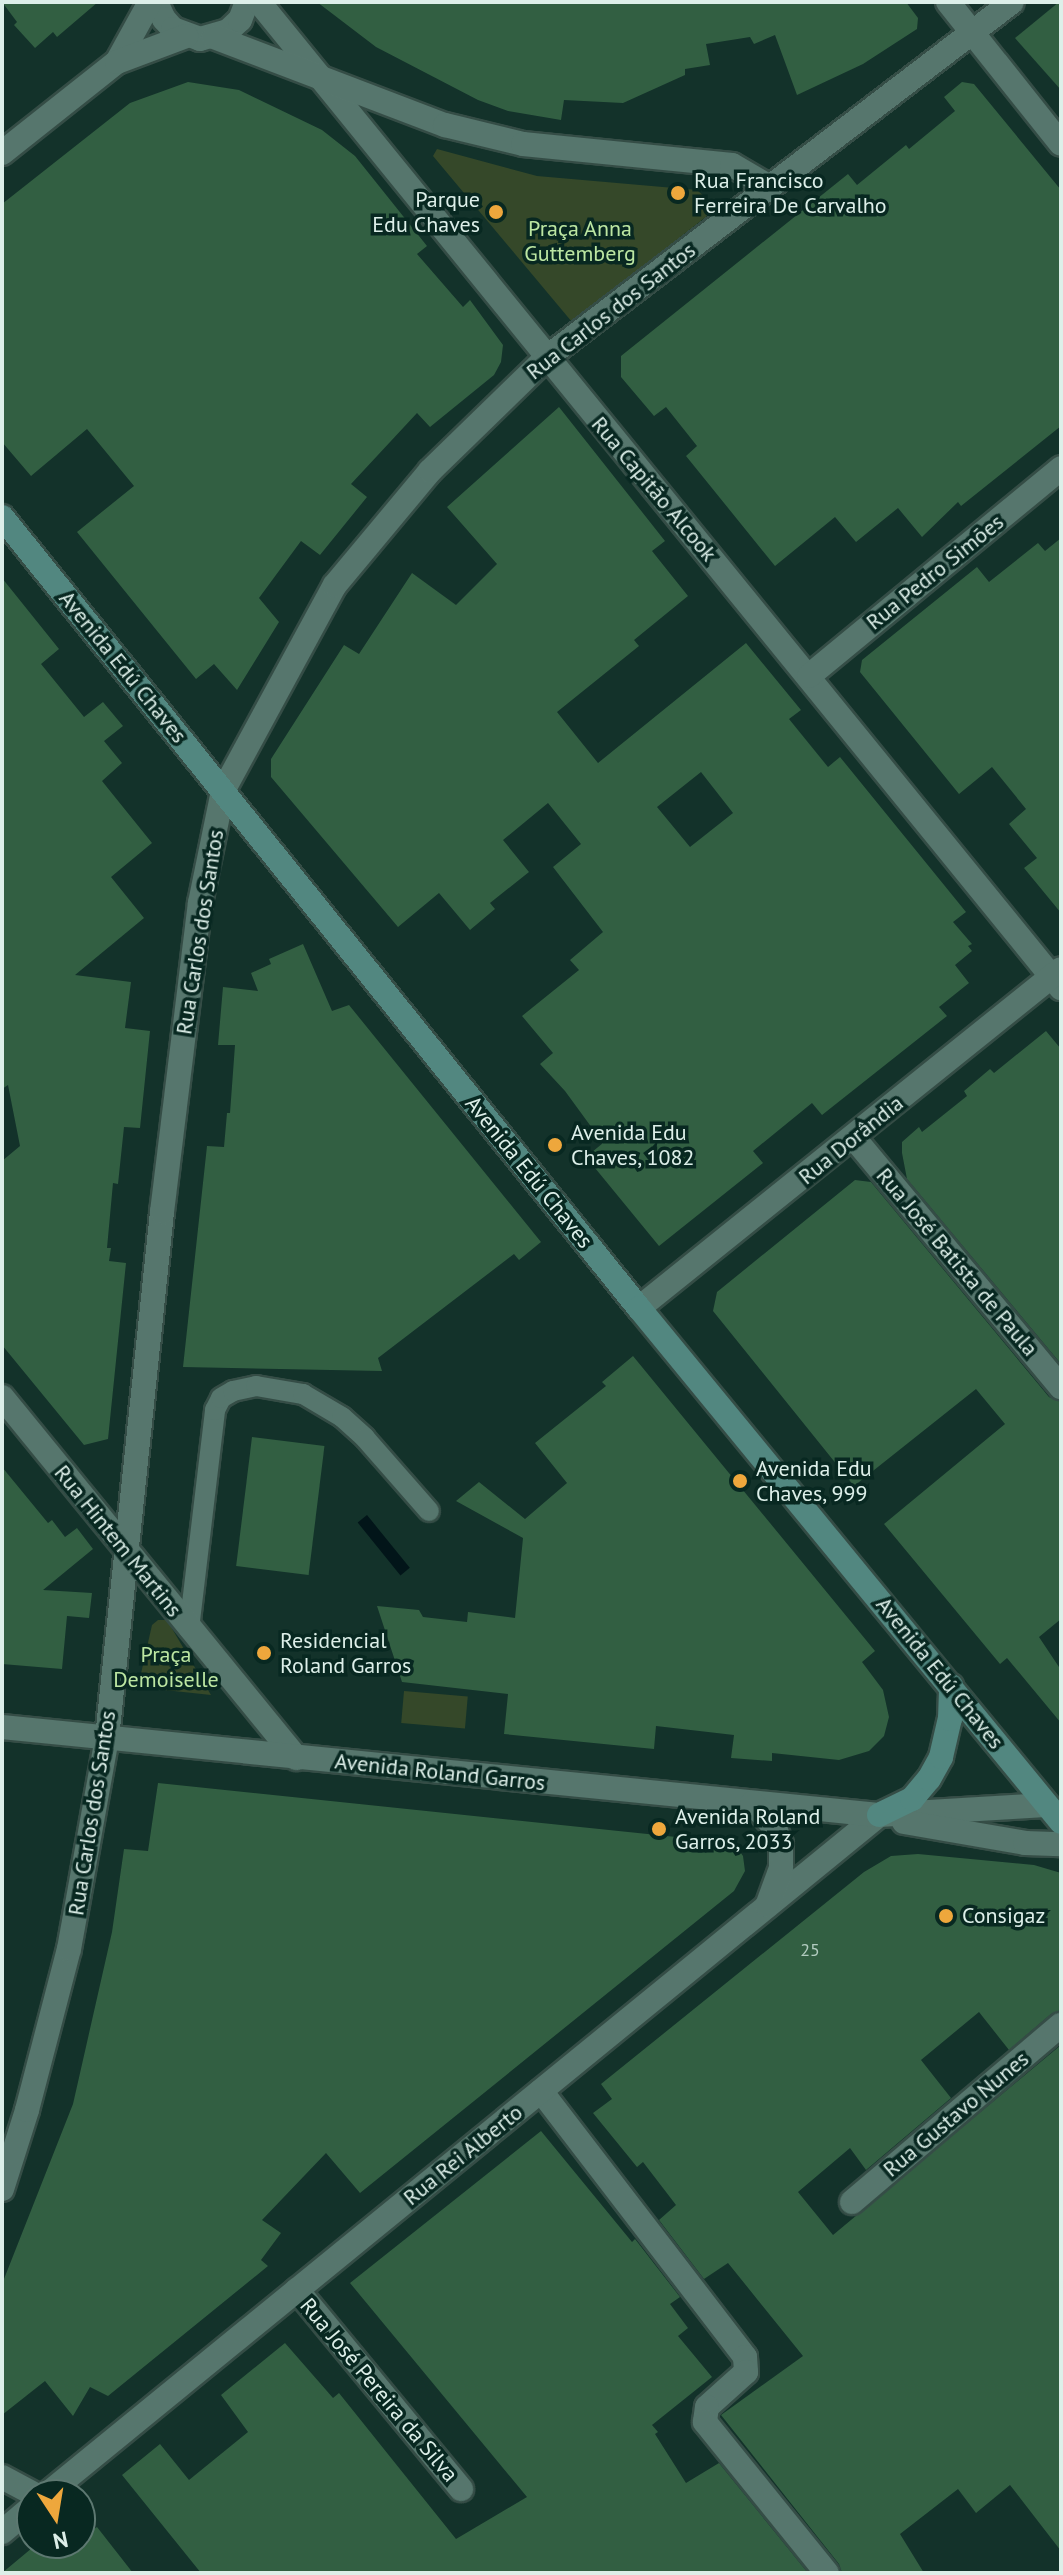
<!DOCTYPE html>
<html>
<head>
<meta charset="utf-8">
<style>
  body { margin:0 }
  #map { position:relative; width:1063px; height:2575px; overflow:hidden; background:#13322a; font-family:"PT Sans",sans-serif }
  div>[style] { position:absolute }
  [style*='--x'] { left:calc(var(--x)*1px); top:calc(var(--y)*1px); width:calc(var(--w)*1px); rotate:calc(var(--a)*1deg) }
  .green>* { inset:0; background:#354829; transform-origin:0 0 }
  .water>* { inset:0; background:#021519; transform-origin:0 0 }
  .building>* { inset:0; background:#325f42; transform-origin:0 0 }
  .roads { filter:drop-shadow(2px 0 #354d46) drop-shadow(-2px 0 #354d46) drop-shadow(0 2px #354d46) drop-shadow(0 -2px #354d46) }
  .service>* { height:20px; margin:-10px; padding:0 10px; transform-origin:10px; border-radius:10px; background:#56766d }
  .minor>* { height:24px; margin:-12px; padding:0 12px; transform-origin:12px; border-radius:12px; background:#56766d }
  .tertiary>* { height:24px; margin:-12px; padding:0 12px; transform-origin:12px; border-radius:12px; background:#56766d }
  .secondary>* { height:24px; margin:-12px; padding:0 12px; transform-origin:12px; border-radius:12px; background:#528780 }
  .dots>* { width:22px; height:22px; translate:-50% -50%; box-sizing:border-box; border:4px solid #082821; border-radius:50% }
  span { translate:-50% -50%; white-space:nowrap; text-align:center; line-height:1.15; -webkit-text-stroke:7px #082821; paint-order:stroke }
  .number-label { font-size:18px; color:#b2cbbf }
  .number-label span { -webkit-text-stroke-width:0 }
  .poi-label { font-size:22px; color:#ddefe9 }
  .left { translate:0 -50%; text-align:left }
  .right { translate:-100% -50%; text-align:right }
  .park-label { font-size:22px; color:#bce6a2 }
  .street-label { font-size:22px; color:#ddefe9 }
  .frame { position:absolute; inset:0; border:4px solid #ddefe9; pointer-events:none }
  .north { position:absolute; left:16px; top:2479px; width:80px; height:80px; box-sizing:border-box; background:#082821; border:2px solid #5d7871; border-radius:50%; rotate:168deg; font-size:22px; font-weight:700; line-height:32px; text-align:center; color:#ddefe9 }
  .north::after { content:''; display:block; margin:auto; width:28px; height:36px; background:#eea73c; clip-path:polygon(50% 0,100% 100%,50% 72%,0 100%) }
</style>
</head>
<body>
<div id="map">
  <div class="green">
    <i style="clip-path:polygon(437px 149px,537px 176px,697px 190px,706px 198px,707px 216px,572px 322px,433px 156px)"></i>
    <i style="clip-path:polygon(158px 1620px,167px 1620px,211px 1695px,146px 1688px,143px 1685px,140px 1678px,152px 1625px)"></i>
    <i style="left:404px;top:1691px;width:64px;height:32px;rotate:5deg"></i>
  </div>
  <div class="water">
    <i style="left:367px;top:1515px;width:68px;height:12px;rotate:51deg"></i>
  </div>
  <div class="building">
    <i style="clip-path:polygon(2px 2px,98px 2px,57px 37px,53px 32px,35px 48px,14px 25px,17px 22px)"></i>
    <i style="clip-path:polygon(317px 2px,906px 2px,918px 18px,917px 29px,863px 64px,797px 95px,775px 35px,754px 44px,750px 37px,706px 44px,710px 65px,685px 69px,685px 75px,623px 103px,564px 100px,561px 120px,508px 111px,478px 100px,376px 47px)"></i>
    <i style="clip-path:polygon(1059px 2px,1061px 2px,1061px 90px,1015px 38px)"></i>
    <i style="clip-path:polygon(188px 82px,239px 90px,322px 130px,355px 156px,427px 246px,417px 254px,463px 307px,470px 300px,503px 345px,501px 362px,494px 375px,430px 427px,417px 413px,351px 484px,367px 497px,320px 555px,301px 541px,259px 598px,279px 622px,237px 690px,214px 664px,196px 679px,77px 532px,134px 486px,87px 429px,31px 476px,2px 442px,2px 204px,130px 103px)"></i>
    <i style="clip-path:polygon(962px 82px,974px 84px,1061px 190px,1061px 426px,961px 506px,958px 502px,922px 537px,898px 508px,856px 542px,835px 517px,775px 566px,686px 456px,697px 446px,666px 407px,654px 416px,621px 377px,621px 356px,848px 174px,857px 185px,906px 145px,909px 149px,955px 111px,944px 97px)"></i>
    <i style="clip-path:polygon(evenodd,559px 407px,665px 541px,652px 551px,688px 596px,634px 640px,639px 646px,557px 712px,598px 763px,746px 643px,801px 710px,789px 719px,828px 767px,840px 757px,966px 912px,953px 922px,972px 944px,968px 946px,972px 951px,955px 965px,969px 983px,939px 1007px,947px 1016px,822px 1115px,812px 1103px,753px 1151px,763px 1163px,659px 1246px,586px 1157px,603px 1143px,565px 1091px,540px 1064px,553px 1053px,522px 1016px,579px 970px,570px 960px,603px 932px,553px 867px,581px 844px,548px 803px,503px 840px,529px 872px,490px 903px,495px 909px,470px 930px,439px 893px,398px 927px,271px 777px,271px 759px,344px 645px,359px 654px,412px 573px,456px 605px,497px 564px,447px 507px,559px 407px,701px 772px,733px 813px,690px 847px,657px 807px,701px 772px)"></i>
    <i style="clip-path:polygon(1061px 538px,1061px 913px,1024px 868px,1037px 858px,1009px 824px,1026px 809px,992px 767px,959px 794px,860px 672px,862px 660px,977px 567px,989px 582px,1038px 543px,1045px 551px)"></i>
    <i style="clip-path:polygon(2px 578px,59px 649px,41px 664px,84px 717px,103px 702px,123px 726px,104px 741px,122px 763px,102px 781px,152px 843px,111px 877px,144px 918px,75px 975px,131px 982px,125px 1028px,150px 1031px,140px 1128px,124px 1127px,118px 1184px,113px 1183px,107px 1248px,111px 1248px,109px 1261px,126px 1263px,108px 1439px,84px 1445px,2px 1345px,2px 1161px,20px 1146px,8px 1085px,2px 1089px)"></i>
    <i style="clip-path:polygon(303px 944px,332px 1011px,349px 1005px,541px 1242px,519px 1260px,514px 1254px,378px 1358px,382px 1371px,183px 1367px,207px 1146px,224px 1147px,227px 1113px,230px 1113px,235px 1045px,218px 1045px,223px 987px,258px 991px,251px 973px,271px 964px,269px 959px)"></i>
    <i style="clip-path:polygon(1046px 1031px,1061px 1049px,1061px 1364px,907px 1179px,902px 1153px,902px 1142px,919px 1127px,922px 1132px,967px 1096px,964px 1091px,990px 1069px,994px 1073px)"></i>
    <i style="clip-path:polygon(855px 1180px,871px 1182px,1049px 1397px,1061px 1402px,1061px 1619px,1039px 1637px,1061px 1670px,1061px 1723px,1007px 1658px,1000px 1664px,884px 1524px,1005px 1424px,976px 1389px,854px 1486px,713px 1311px,717px 1292px)"></i>
    <i style="clip-path:polygon(633px 1356px,875px 1651px,862px 1662px,883px 1690px,889px 1717px,884px 1736px,869px 1751px,839px 1760px,772px 1753px,772px 1761px,731px 1758px,734px 1735px,656px 1726px,654px 1749px,504px 1734px,508px 1694px,402px 1682px,377px 1606px,419px 1610px,423px 1617px,467px 1622px,468px 1612px,515px 1618px,523px 1538px,456px 1501px,479px 1482px,525px 1519px,567px 1483px,535px 1443px,606px 1386px,602px 1382px)"></i>
    <i style="left:252px;top:1437px;width:73px;height:130px;rotate:7deg"></i>
    <i style="clip-path:polygon(2px 1467px,48px 1523px,52px 1520px,65px 1537px,77px 1528px,93px 1549px,43px 1590px,92px 1593px,89px 1618px,67px 1616px,62px 1669px,2px 1664px)"></i>
    <i style="clip-path:polygon(158px 1783px,734px 1843px,743px 1856px,745px 1871px,734px 1891px,360px 2193px,326px 2153px,262px 2220px,281px 2233px,261px 2260px,268px 2266px,108px 2396px,90px 2387px,73px 2416px,45px 2381px,2px 2415px,2px 2284px,73px 2104px,112px 1932px,124px 1849px,148px 1851px)"></i>
    <i style="clip-path:polygon(918px 1854px,1034px 1865px,1061px 1873px,1061px 2010px,1051px 2014px,1009px 2050px,979px 2012px,921px 2060px,951px 2098px,866px 2170px,850px 2148px,798px 2192px,833px 2235px,1061px 2045px,1061px 2551px,1010px 2485px,976px 2513px,958px 2489px,900px 2534px,924px 2573px,842px 2573px,839px 2564px,721px 2415px,803px 2356px,728px 2263px,704px 2279px,659px 2220px,676px 2205px,643px 2162px,637px 2167px,593px 2113px,612px 2099px,601px 2084px,864px 1872px,891px 1856px)"></i>
    <i style="clip-path:polygon(541px 2131px,632px 2242px,635px 2239px,680px 2297px,670px 2304px,688px 2328px,678px 2336px,712px 2377px,652px 2425px,658px 2432px,655px 2434px,686px 2483px,719px 2463px,808px 2573px,201px 2573px,122px 2475px,160px 2444px,189px 2480px,248px 2432px,221px 2395px,285px 2343px,333px 2398px,339px 2393px,456px 2539px,527px 2497px,350px 2283px)"></i>
    <i style="clip-path:polygon(80px 2512px,94px 2529px,97px 2527px,133px 2573px,2px 2573px,38px 2543px,80px 2543px)"></i>
  </div>
  <div class="roads">
    <div class="service">
      <i style="--x:189;--y:1629;--w:221;--a:-83.2"></i>
      <i style="--x:215;--y:1410;--w:13;--a:-63"></i>
      <i style="--x:221;--y:1398;--w:14;--a:-30"></i>
      <i style="--x:233;--y:1391;--w:24;--a:-12"></i>
      <i style="--x:256;--y:1386;--w:48;--a:9.7"></i>
      <i style="--x:303;--y:1394;--w:45;--a:30.5"></i>
      <i style="--x:342;--y:1417;--w:31;--a:42"></i>
      <i style="--x:365;--y:1438;--w:97;--a:48.8"></i>
    </div>
    <div class="minor">
      <i style="--x:156;--y:2;--w:19;--a:65"></i>
      <i style="--x:164;--y:19;--w:13;--a:48"></i>
      <i style="--x:173;--y:29;--w:29;--a:20"></i>
      <i style="--x:200;--y:39;--w:29;--a:-16"></i>
      <i style="--x:228;--y:31;--w:16;--a:-43"></i>
      <i style="--x:240;--y:20;--w:19;--a:-69"></i>
      <i style="--x:259;--y:2;--w:1271;--a:50.88"></i>
      <i style="--x:948;--y:2;--w:181;--a:51.5"></i>
      <i style="--x:214;--y:37;--w:247;--a:20.9"></i>
      <i style="--x:445;--y:125;--w:80;--a:13.7"></i>
      <i style="--x:523;--y:144;--w:210;--a:5.7"></i>
      <i style="--x:732;--y:165;--w:44;--a:30.1"></i>
      <i style="--x:117;--y:62;--w:68;--a:-61.2"></i>
      <i style="--x:2;--y:153;--w:147;--a:-38.4"></i>
      <i style="--x:117;--y:62;--w:74;--a:-20.6"></i>
      <i style="--x:809;--y:676;--w:327;--a:-39.5"></i>
      <i style="--x:854;--y:1138;--w:324;--a:50.3"></i>
      <i style="--x:639;--y:1308;--w:541;--a:-38.78"></i>
      <i style="--x:2;--y:1397;--w:466;--a:50.8"></i>
      <i style="--x:541;--y:2091;--w:335;--a:52.5"></i>
      <i style="--x:745;--y:2357;--w:15;--a:86"></i>
      <i style="--x:746;--y:2372;--w:52;--a:138.1"></i>
      <i style="--x:707;--y:2407;--w:15;--a:98"></i>
      <i style="--x:705;--y:2422;--w:194;--a:51.1"></i>
      <i style="--x:2;--y:2189;--w:83;--a:-72.4"></i>
      <i style="--x:27;--y:2110;--w:166;--a:-75.4"></i>
      <i style="--x:69;--y:1949;--w:214;--a:-79.8"></i>
      <i style="--x:107;--y:1738;--w:529;--a:-84.03"></i>
      <i style="--x:162;--y:1212;--w:311;--a:-83"></i>
      <i style="--x:200;--y:903;--w:114;--a:-78.4"></i>
      <i style="--x:223;--y:791;--w:234;--a:-61.5"></i>
      <i style="--x:335;--y:585;--w:148;--a:-50.2"></i>
      <i style="--x:430;--y:471;--w:162;--a:-44.2"></i>
      <i style="--x:546;--y:358;--w:586;--a:-37.38"></i>
      <i style="--x:852;--y:2202;--w:274;--a:-40.3"></i>
      <i style="--x:297;--y:2290;--w:258;--a:50.5"></i>
      <i style="--x:2;--y:2477;--w:38;--a:28"></i>
      <i style="--x:46;--y:2495;--w:1075;--a:-39.23"></i>
      <i style="--x:2;--y:2532;--w:39;--a:-40"></i>
    </div>
    <div class="tertiary">
      <i style="--x:2;--y:1727;--w:881;--a:5.73"></i>
      <i style="--x:879;--y:1815;--w:167;--a:-3.4"></i>
      <i style="--x:752;--y:1803;--w:34;--a:47"></i>
      <i style="--x:775;--y:1828;--w:17;--a:69"></i>
      <i style="--x:781;--y:1844;--w:24;--a:90"></i>
      <i style="--x:781;--y:1868;--w:40;--a:110.2"></i>
      <i style="--x:904;--y:1822;--w:123;--a:9.8"></i>
      <i style="--x:1025;--y:1843;--w:36;--a:2"></i>
    </div>
    <div class="secondary">
      <i style="--x:2;--y:517;--w:1016;--a:51.16"></i>
      <i style="--x:639;--y:1308;--w:665;--a:50.61"></i>
      <i style="--x:879;--y:1815;--w:37;--a:-26"></i>
      <i style="--x:912;--y:1799;--w:26;--a:-50"></i>
      <i style="--x:929;--y:1779;--w:25;--a:-61"></i>
      <i style="--x:941;--y:1757;--w:39;--a:-77"></i>
      <i style="--x:950;--y:1719;--w:33;--a:-88"></i>
    </div>
  </div>
  <div class="dots">
    <i style="left:678px;top:193px;background:#eea73c"></i>
    <i style="left:496px;top:212px;background:#eea73c"></i>
    <i style="left:555px;top:1145px;background:#eea73c"></i>
    <i style="left:740px;top:1481px;background:#eea73c"></i>
    <i style="left:264px;top:1653px;background:#eea73c"></i>
    <i style="left:659px;top:1829px;background:#eea73c"></i>
    <i style="left:946px;top:1916px;background:#eea73c"></i>
  </div>
  <div class="number-label">
    <span style="left:810px;top:1950px">25</span>
  </div>
  <div class="poi-label">
    <span class="left" style="left:694px;top:193px">Rua Francisco<br>Ferreira De Carvalho</span>
    <span class="right" style="left:480px;top:212px">Parque<br>Edu Chaves</span>
    <span class="left" style="left:571px;top:1145px">Avenida Edu<br>Chaves, 1082</span>
    <span class="left" style="left:756px;top:1481px">Avenida Edu<br>Chaves, 999</span>
    <span class="left" style="left:280px;top:1653px">Residencial<br>Roland Garros</span>
    <span class="left" style="left:675px;top:1829px">Avenida Roland<br>Garros, 2033</span>
    <span class="left" style="left:962px;top:1916px">Consigaz</span>
  </div>
  <div class="park-label">
    <span style="left:580px;top:241px">Praça Anna<br>Guttemberg</span>
    <span style="left:166px;top:1667px">Praça<br>Demoiselle</span>
  </div>
  <div class="street-label">
    <span style="left:611px;top:311px;rotate:-38deg">Rua Carlos dos Santos</span>
    <span style="left:654px;top:489px;rotate:50deg">Rua Capitão Alcook</span>
    <span style="left:935px;top:572px;rotate:-39deg">Rua Pedro Simões</span>
    <span style="left:123px;top:667px;rotate:51deg">Avenida Edú Chaves</span>
    <span style="left:200px;top:932px;rotate:-81deg">Rua Carlos dos Santos</span>
    <span style="left:851px;top:1140px;rotate:-39deg">Rua Dorândia</span>
    <span style="left:529px;top:1172px;rotate:51deg">Avenida Edú Chaves</span>
    <span style="left:957px;top:1262px;rotate:50deg">Rua José Batista de Paula</span>
    <span style="left:118px;top:1541px;rotate:51deg">Rua Hintem Martins</span>
    <span style="left:940px;top:1673px;rotate:51deg">Avenida Edú Chaves</span>
    <span style="left:440px;top:1772px;rotate:6deg">Avenida Roland Garros</span>
    <span style="left:92px;top:1813px;rotate:-81deg">Rua Carlos dos Santos</span>
    <span style="left:956px;top:2114px;rotate:-40deg">Rua Gustavo Nunes</span>
    <span style="left:463px;top:2155px;rotate:-39deg">Rua Rei Alberto</span>
    <span style="left:379px;top:2390px;rotate:50deg">Rua José Pereira da Silva</span>
  </div>
  <div class="frame"></div>
  <div class="north">N</div>
</div>
</body>
</html>
